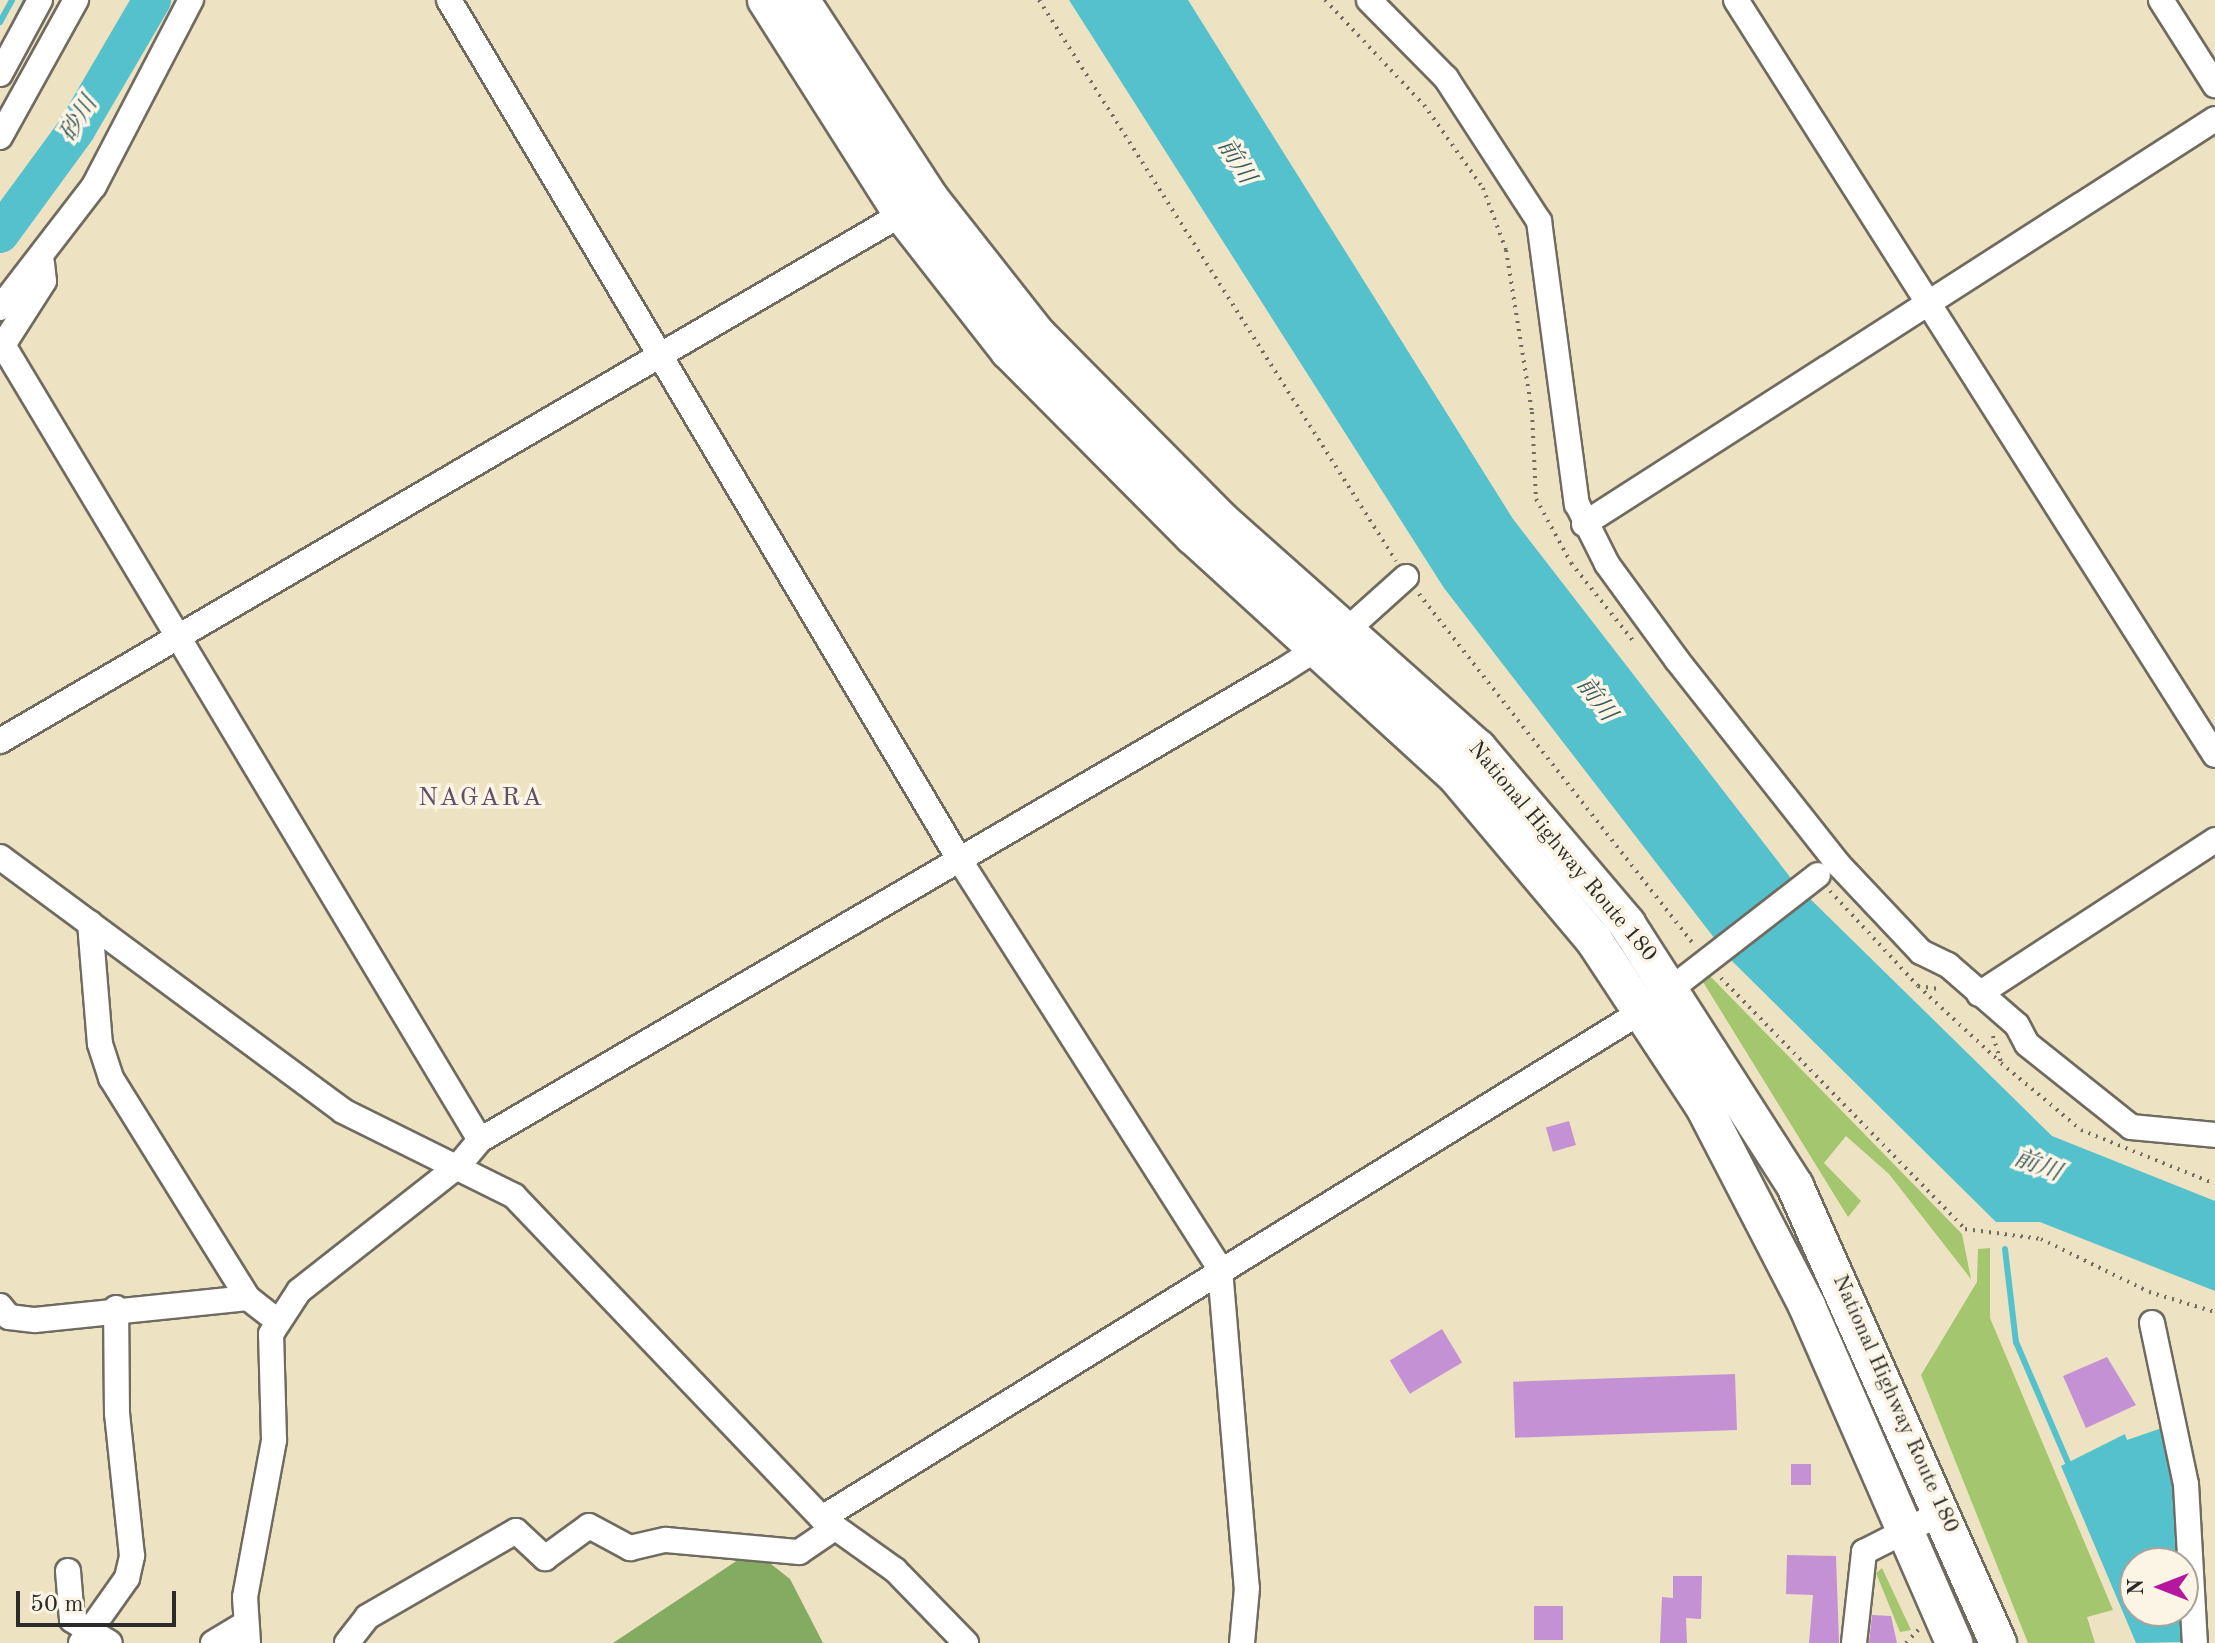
<!DOCTYPE html>
<html>
<head>
<meta charset="utf-8">
<style>
  body { margin:0 }
  #map { position:relative; width:2215px; height:1643px; overflow:hidden; background:#ede2c1; font-family:"Old Standard TT","Noto Serif JP",serif }
  div>[style] { position:absolute }
  [style*='--x'] { left:calc(var(--x)*1px); top:calc(var(--y)*1px); width:calc(var(--w)*1px); rotate:calc(var(--a)*1deg) }
  .green>* { inset:0; background:#a4c66f }
  .forest>* { inset:0; background:#83ab62 }
  .water>* { inset:0; background:#54c1cd }
  .stream>* { height:6px; margin:-3px; padding:0 3px; transform-origin:3px; border-radius:3px; background:#54c1cd }
  .river>* { height:38px; margin:-19px; padding:0 19px; transform-origin:19px; border-radius:19px; background:#54c1cd }
  .building>* { inset:0; background:#c492d4; transform-origin:0 0 }
  .path>* { height:4px; margin-top:-2px; transform-origin:0; background:repeating-linear-gradient(90deg,#6f6b60 0 2px,transparent 0 8px) }
  .roads { filter:drop-shadow(2px 0 #6f6b60) drop-shadow(-2px 0 #6f6b60) drop-shadow(0 2px #6f6b60) drop-shadow(0 -2px #6f6b60) }
  .minor>* { height:24px; margin:-12px; padding:0 12px; transform-origin:12px; border-radius:12px; background:#fff }
  .highway>* { height:36px; margin:-18px; padding:0 18px; transform-origin:18px; border-radius:18px; background:#fff }
  span { translate:-50% -50%; white-space:nowrap; text-align:center; line-height:1.15; -webkit-text-stroke:7px #fcf5e5; paint-order:stroke }
  .street-label { font-size:22px; color:#2b2b2b }
  .water-label { font-size:24px; color:#37585c; font-style:italic }
  .quarter-label { font-size:26px; color:#614f66; letter-spacing:2px }
  .north { position:absolute; left:2119px; top:1547px; width:80px; height:80px; box-sizing:border-box; background:#fcf5e5; border:2px solid #a8a49b; border-radius:50%; rotate:270deg; font-size:22px; font-weight:700; line-height:32px; text-align:center; color:#2b2b2b }
  .north::after { content:''; display:block; margin:auto; width:28px; height:36px; background:#b5179e; clip-path:polygon(50% 0,100% 100%,50% 72%,0 100%) }
  .scale { position:absolute; left:16px; top:1591px; width:160px; height:36px; box-sizing:border-box; border:4px solid #2b2b2b; border-top:0; padding-left:10px; font-size:24px; line-height:28px; white-space:nowrap; color:#2b2b2b; -webkit-text-stroke:6px #fcf5e5; paint-order:stroke }
</style>
</head>
<body>
<div id="map">
  <div class="green">
    <i style="clip-path:polygon(1710px 976px,1962px 1234px,1971px 1279px,1889px 1174px,1846px 1136px,1824px 1163px,1861px 1201px,1848px 1217px,1700px 977px)"></i>
    <i style="clip-path:polygon(1990px 1248px,1990px 1318px,2113px 1610px,2087px 1617px,2095px 1643px,2028px 1643px,1921px 1375px,1977px 1282px,1978px 1249px)"></i>
    <i style="clip-path:polygon(1882px 1568px,1911px 1630px,1900px 1632px,1876px 1573px)"></i>
  </div>
  <div class="forest">
    <i style="clip-path:polygon(753px 1550px,790px 1579px,823px 1643px,613px 1643px)"></i>
  </div>
  <div class="water">
    <i style="clip-path:polygon(1069px 0,1188px 0,1513px 519px,1797px 886px,2052px 1136px,2215px 1201px,2215px 1291px,2040px 1222px,1996px 1222px,1732px 961px,1444px 588px)"></i>
    <i style="clip-path:polygon(2162px 1428px,2176px 1486px,2179px 1563px,2135px 1563px,2135px 1611px,2181px 1611px,2183px 1642px,2136px 1643px,2061px 1466px,2125px 1434px,2127px 1440px)"></i>
  </div>
  <div class="stream">
    <i style="--x:18;--y:16;--w:18;--a:-63"></i>
    <i style="--x:0;--y:22;--w:25;--a:-61"></i>
    <i style="--x:2005;--y:1249;--w:94;--a:83.3"></i>
    <i style="--x:2016;--y:1342;--w:139;--a:66.7"></i>
  </div>
  <div class="river">
    <i style="--x:0;--y:234;--w:129;--a:-53.8"></i>
    <i style="--x:76;--y:130;--w:151;--a:-59.7"></i>
  </div>
  <div class="building">
    <i style="left:1569px;top:1121px;width:25px;height:24px;rotate:74deg"></i>
    <i style="left:1442px;top:1329px;width:39px;height:61px;rotate:59deg"></i>
    <i style="clip-path:polygon(2107px 1357px,2136px 1405px,2086px 1428px,2063px 1376px)"></i>
    <i style="left:1735px;top:1374px;width:56px;height:222px;rotate:88deg"></i>
    <i style="left:1791px;top:1464px;width:20px;height:21px"></i>
    <i style="clip-path:polygon(1787px 1555px,1836px 1556px,1839px 1643px,1809px 1643px,1813px 1595px,1786px 1594px)"></i>
    <i style="clip-path:polygon(1673px 1576px,1702px 1576px,1701px 1619px,1686px 1618px,1687px 1643px,1660px 1643px,1662px 1597px,1673px 1598px)"></i>
    <i style="left:1534px;top:1606px;width:29px;height:34px"></i>
    <i style="clip-path:polygon(1872px 1615px,1891px 1616px,1897px 1643px,1869px 1643px)"></i>
  </div>
  <div class="path">
    <i style="--x:1039;--y:0;--w:665;--a:57.53"></i>
    <i style="--x:1325;--y:0;--w:144;--a:46.7"></i>
    <i style="--x:1424;--y:105;--w:102;--a:54.6"></i>
    <i style="--x:1483;--y:188;--w:66;--a:69.6"></i>
    <i style="--x:1506;--y:250;--w:164;--a:80.9"></i>
    <i style="--x:1532;--y:412;--w:87;--a:87.4"></i>
    <i style="--x:1536;--y:499;--w:73;--a:61.3"></i>
    <i style="--x:1571;--y:563;--w:101;--a:51.4"></i>
    <i style="--x:1419;--y:594;--w:444;--a:51.9"></i>
    <i style="--x:1830;--y:891;--w:129;--a:47.2"></i>
    <i style="--x:1918;--y:986;--w:21;--a:8"></i>
    <i style="--x:1721;--y:978;--w:350;--a:45.8"></i>
    <i style="--x:1965;--y:1229;--w:77;--a:7.5"></i>
    <i style="--x:2041;--y:1239;--w:120;--a:26.1"></i>
    <i style="--x:2149;--y:1292;--w:69;--a:16.9"></i>
    <i style="--x:1918;--y:986;--w:112;--a:42.8"></i>
    <i style="--x:1993;--y:1036;--w:28;--a:73"></i>
    <i style="--x:2001;--y:1063;--w:104;--a:39.9"></i>
    <i style="--x:2081;--y:1130;--w:144;--a:21.9"></i>
    <i style="--x:1906;--y:1643;--w:18;--a:-47"></i>
  </div>
  <div class="roads">
    <div class="minor">
      <i style="--x:449;--y:0;--w:999;--a:59.3"></i>
      <i style="--x:959;--y:859;--w:486;--a:57.5"></i>
      <i style="--x:1220;--y:1269;--w:320;--a:85.2"></i>
      <i style="--x:1247;--y:1588;--w:55;--a:95.2"></i>
      <i style="--x:1369;--y:0;--w:110;--a:45.4"></i>
      <i style="--x:1446;--y:78;--w:171;--a:57"></i>
      <i style="--x:1539;--y:221;--w:286;--a:82.4"></i>
      <i style="--x:1577;--y:504;--w:67;--a:63.4"></i>
      <i style="--x:1607;--y:564;--w:119;--a:53.9"></i>
      <i style="--x:1677;--y:660;--w:260;--a:51.7"></i>
      <i style="--x:1838;--y:864;--w:121;--a:46.7"></i>
      <i style="--x:1921;--y:952;--w:30;--a:26"></i>
      <i style="--x:1948;--y:965;--w:91;--a:41"></i>
      <i style="--x:2017;--y:1025;--w:21;--a:62"></i>
      <i style="--x:2027;--y:1044;--w:133;--a:38.6"></i>
      <i style="--x:2131;--y:1127;--w:84;--a:5.4"></i>
      <i style="--x:1736;--y:0;--w:894;--a:57.61"></i>
      <i style="--x:2161;--y:0;--w:101;--a:57.6"></i>
      <i style="--x:0;--y:74;--w:84;--a:-61.6"></i>
      <i style="--x:0;--y:137;--w:157;--a:-61"></i>
      <i style="--x:42;--y:263;--w:18;--a:84"></i>
      <i style="--x:44;--y:281;--w:76;--a:122.6"></i>
      <i style="--x:3;--y:345;--w:927;--a:59.04"></i>
      <i style="--x:0;--y:308;--w:154;--a:-52.4"></i>
      <i style="--x:94;--y:186;--w:210;--a:-62.5"></i>
      <i style="--x:1584;--y:524;--w:750;--a:-32.69"></i>
      <i style="--x:0;--y:741;--w:1059;--a:-30.3"></i>
      <i style="--x:0;--y:857;--w:427;--a:36.5"></i>
      <i style="--x:343;--y:1111;--w:191;--a:26.4"></i>
      <i style="--x:514;--y:1196;--w:446;--a:46.3"></i>
      <i style="--x:822;--y:1518;--w:90;--a:35.5"></i>
      <i style="--x:895;--y:1570;--w:102;--a:45.8"></i>
      <i style="--x:90;--y:923;--w:121;--a:85.3"></i>
      <i style="--x:100;--y:1044;--w:36;--a:72"></i>
      <i style="--x:111;--y:1078;--w:259;--a:58.1"></i>
      <i style="--x:248;--y:1298;--w:36;--a:38"></i>
      <i style="--x:1979;--y:994;--w:282;--a:-33.1"></i>
      <i style="--x:0;--y:1306;--w:14;--a:51"></i>
      <i style="--x:9;--y:1317;--w:26;--a:7"></i>
      <i style="--x:35;--y:1320;--w:214;--a:-5.9"></i>
      <i style="--x:2152;--y:1323;--w:165;--a:78.1"></i>
      <i style="--x:2186;--y:1484;--w:159;--a:86.8"></i>
      <i style="--x:822;--y:1518;--w:966;--a:-31.72"></i>
      <i style="--x:1644;--y:1010;--w:220;--a:-37.8"></i>
      <i style="--x:68;--y:1571;--w:49;--a:85.3"></i>
      <i style="--x:72;--y:1620;--w:44;--a:31.2"></i>
      <i style="--x:81;--y:1643;--w:80;--a:-54.7"></i>
      <i style="--x:127;--y:1578;--w:23;--a:-77"></i>
      <i style="--x:132;--y:1556;--w:143;--a:-96"></i>
      <i style="--x:117;--y:1414;--w:106;--a:-90.5"></i>
      <i style="--x:213;--y:1643;--w:35;--a:-31"></i>
      <i style="--x:248;--y:1643;--w:46;--a:-93.7"></i>
      <i style="--x:245;--y:1597;--w:160;--a:-79.5"></i>
      <i style="--x:274;--y:1440;--w:106;--a:-91.6"></i>
      <i style="--x:271;--y:1334;--w:51;--a:-56.9"></i>
      <i style="--x:299;--y:1291;--w:204;--a:-38.2"></i>
      <i style="--x:459;--y:1165;--w:33;--a:-50"></i>
      <i style="--x:480;--y:1140;--w:929;--a:-30.32"></i>
      <i style="--x:1282;--y:671;--w:78;--a:-32.5"></i>
      <i style="--x:1348;--y:629;--w:78;--a:-41.9"></i>
      <i style="--x:347;--y:1643;--w:33;--a:-52"></i>
      <i style="--x:367;--y:1617;--w:172;--a:-30"></i>
      <i style="--x:516;--y:1531;--w:40;--a:43"></i>
      <i style="--x:545;--y:1558;--w:54;--a:-36"></i>
      <i style="--x:589;--y:1526;--w:47;--a:28.2"></i>
      <i style="--x:630;--y:1548;--w:37;--a:-13"></i>
      <i style="--x:666;--y:1540;--w:134;--a:5.2"></i>
      <i style="--x:799;--y:1552;--w:41;--a:-34.1"></i>
      <i style="--x:1854;--y:1643;--w:92;--a:-83.7"></i>
      <i style="--x:1864;--y:1552;--w:89;--a:-26.9"></i>
    </div>
    <div class="highway">
      <i style="--x:766;--y:0;--w:252;--a:57.6"></i>
      <i style="--x:901;--y:213;--w:175;--a:52"></i>
      <i style="--x:1009;--y:351;--w:261;--a:45.2"></i>
      <i style="--x:1193;--y:536;--w:353;--a:42.4"></i>
      <i style="--x:1454;--y:774;--w:217;--a:49.9"></i>
      <i style="--x:1594;--y:940;--w:198;--a:56.6"></i>
      <i style="--x:1703;--y:1105;--w:226;--a:62.6"></i>
      <i style="--x:1807;--y:1306;--w:368;--a:66.4"></i>
      <i style="--x:801;--y:0;--w:236;--a:56.9"></i>
      <i style="--x:930;--y:198;--w:173;--a:51.8"></i>
      <i style="--x:1037;--y:334;--w:262;--a:45.3"></i>
      <i style="--x:1221;--y:520;--w:344;--a:41.6"></i>
      <i style="--x:1478;--y:748;--w:231;--a:49.7"></i>
      <i style="--x:1627;--y:924;--w:311;--a:57.3"></i>
      <i style="--x:1795;--y:1186;--w:500;--a:66.05"></i>
    </div>
  </div>
  <div class="street-label">
    <span style="left:1562px;top:852px;rotate:50deg">National Highway Route 180</span>
    <span style="left:1895px;top:1404px;rotate:66deg">National Highway Route 180</span>
  </div>
  <div class="water-label">
    <span style="left:80px;top:120px;rotate:-58deg">砂川</span>
    <span style="left:1235px;top:162px;rotate:58deg">前川</span>
    <span style="left:1595px;top:700px;rotate:53deg">前川</span>
    <span style="left:2037px;top:1167px;rotate:21deg">前川</span>
  </div>
  <div class="quarter-label">
    <span style="left:481px;top:799px">NAGARA</span>
  </div>
  <div class="north">N</div>
  <div class="scale">50 m</div>
</div>
</body>
</html>
